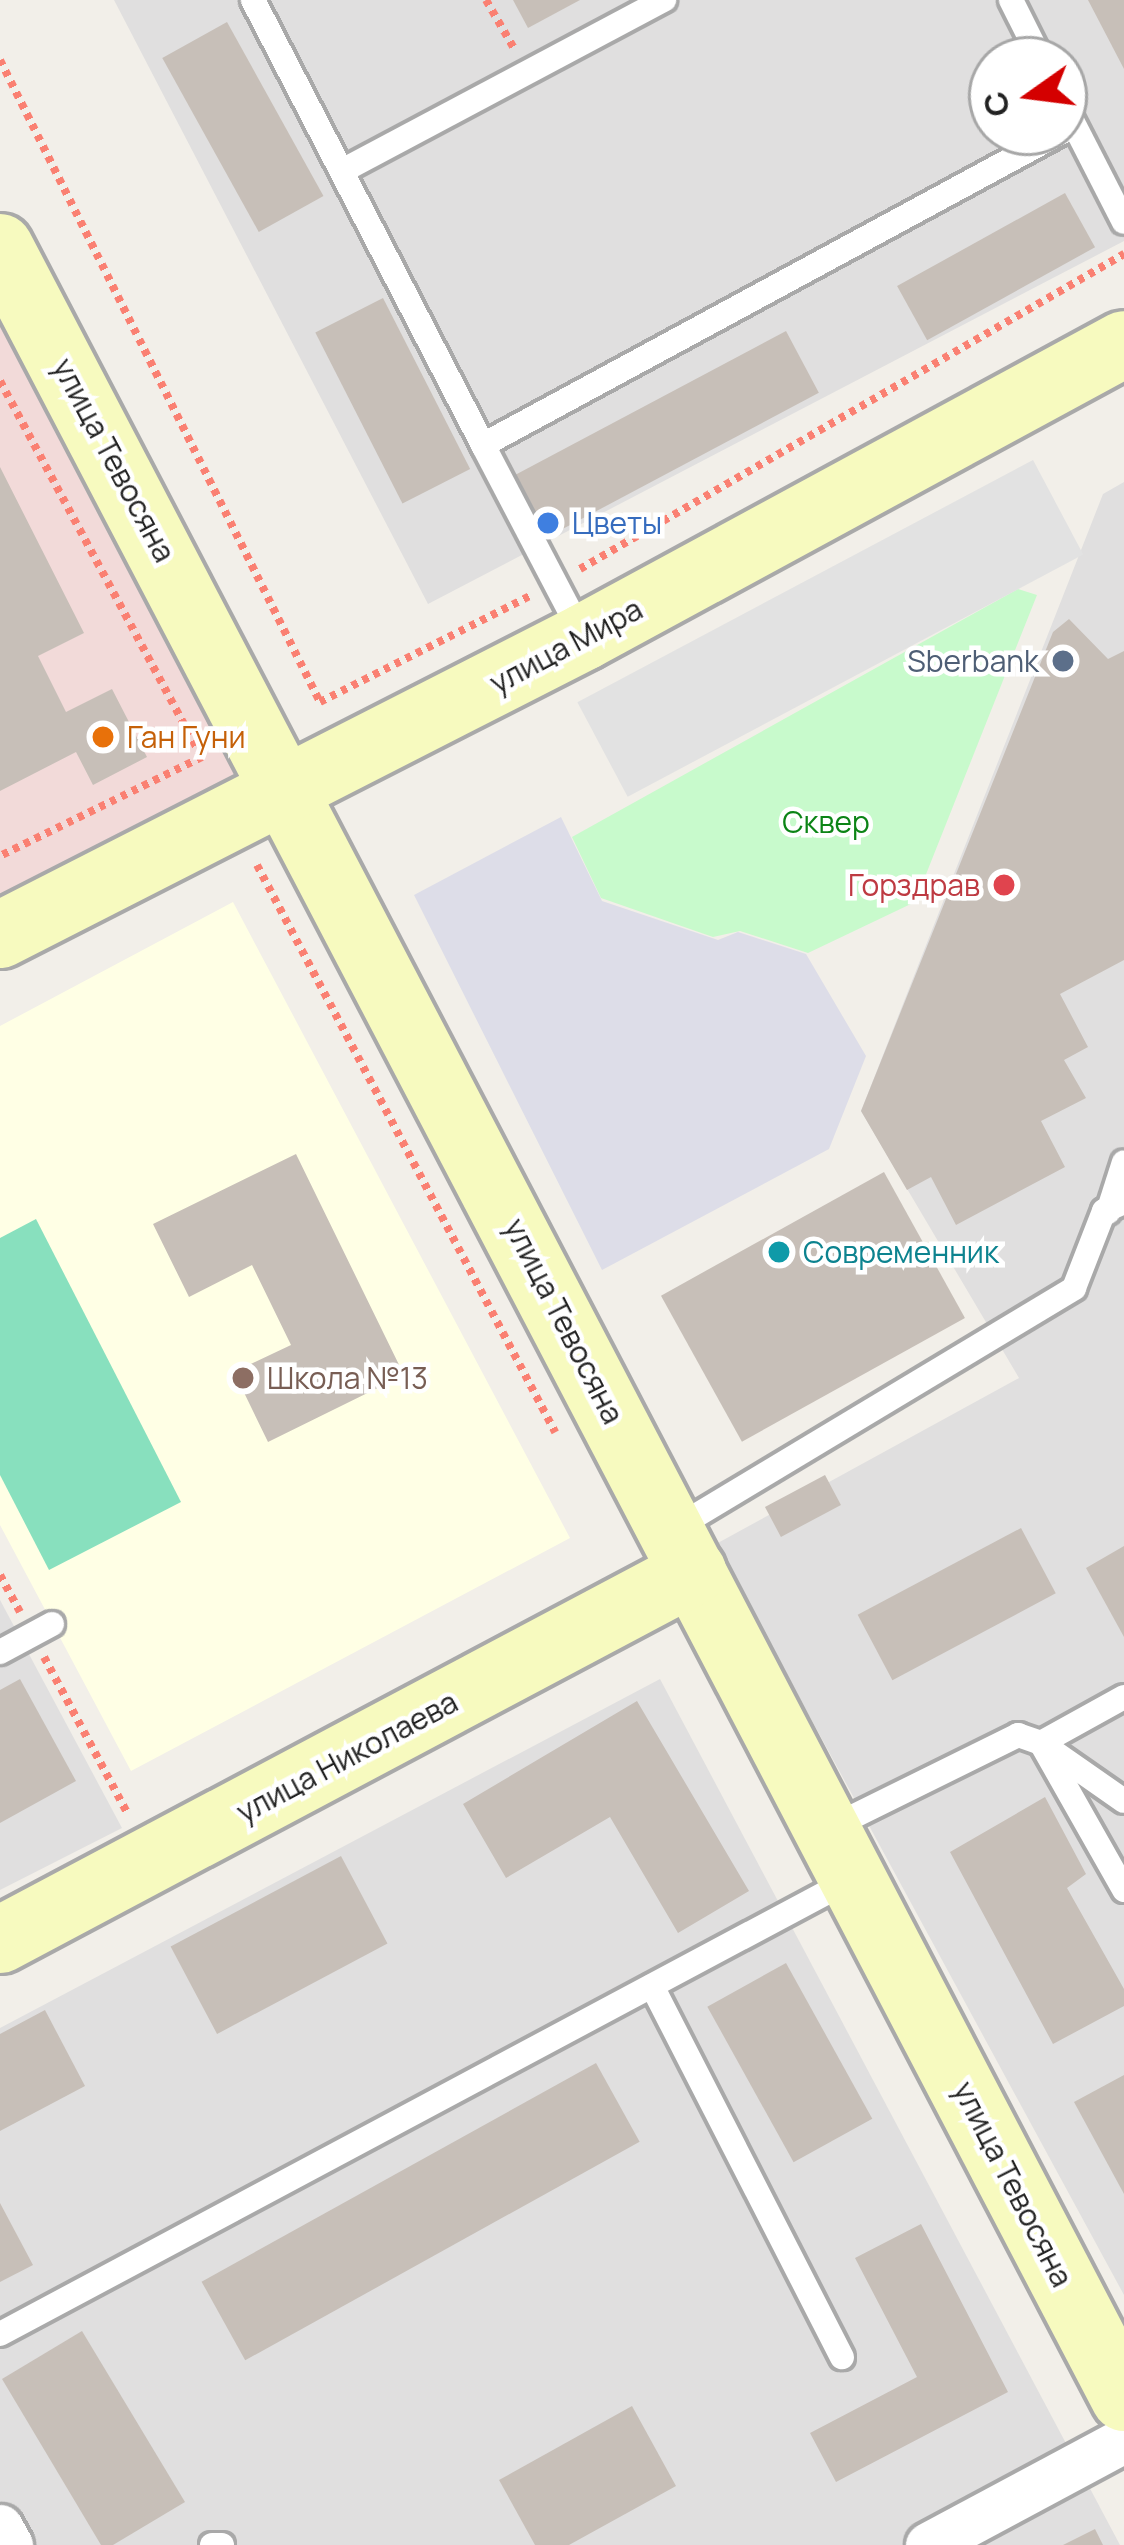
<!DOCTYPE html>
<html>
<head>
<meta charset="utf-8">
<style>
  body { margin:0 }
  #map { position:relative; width:1124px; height:2545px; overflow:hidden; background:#f2efe9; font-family:Manrope,sans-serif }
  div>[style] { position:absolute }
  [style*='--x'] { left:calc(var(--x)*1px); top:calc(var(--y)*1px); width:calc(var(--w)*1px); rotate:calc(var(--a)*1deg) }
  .residential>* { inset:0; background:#e0dfdf }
  .commercial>* { inset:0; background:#f2dad9 }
  .education>* { inset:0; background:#ffffe5 }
  .park>* { inset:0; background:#c8facc }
  .pitch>* { inset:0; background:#88e0be }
  .parking>* { inset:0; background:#e2e2e2; transform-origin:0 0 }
  .plaza>* { inset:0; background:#dddde8 }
  .building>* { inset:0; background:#c7bfb8; transform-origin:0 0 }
  .path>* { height:8px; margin-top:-4px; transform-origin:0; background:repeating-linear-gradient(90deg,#fa8072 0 6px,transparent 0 12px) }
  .roads { filter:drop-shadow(3px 0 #a9a9a9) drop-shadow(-3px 0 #a9a9a9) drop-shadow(0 3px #a9a9a9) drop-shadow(0 -3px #a9a9a9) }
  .service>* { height:24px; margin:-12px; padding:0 12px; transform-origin:12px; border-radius:12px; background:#fff }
  .minor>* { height:45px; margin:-22.5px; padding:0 22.5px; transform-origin:22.5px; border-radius:22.5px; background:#fff }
  .secondary>* { height:66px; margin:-33px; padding:0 33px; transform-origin:33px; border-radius:33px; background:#f7fabf }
  .dots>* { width:33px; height:33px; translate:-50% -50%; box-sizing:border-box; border:6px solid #fff; border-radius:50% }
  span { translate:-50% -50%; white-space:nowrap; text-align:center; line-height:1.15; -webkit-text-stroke:9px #fff; paint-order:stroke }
  .street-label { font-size:30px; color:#222 }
  .shop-label { font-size:30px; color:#366cbe }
  .left { translate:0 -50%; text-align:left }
  .service-label { font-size:30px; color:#4e5e75 }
  .right { translate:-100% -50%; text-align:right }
  .food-label { font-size:30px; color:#c56008 }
  .park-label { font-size:30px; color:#0c8416 }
  .health-label { font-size:30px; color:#be3a42 }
  .culture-label { font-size:30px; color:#0d838f }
  .education-label { font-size:30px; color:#785e54 }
  .north { position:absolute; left:968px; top:36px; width:120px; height:120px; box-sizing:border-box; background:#fff; border:3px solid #a7a7a7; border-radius:50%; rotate:256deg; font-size:33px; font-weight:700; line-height:48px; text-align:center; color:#222 }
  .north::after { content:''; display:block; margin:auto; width:42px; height:54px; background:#d40000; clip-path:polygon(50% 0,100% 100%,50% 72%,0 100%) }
</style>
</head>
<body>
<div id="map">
  <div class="residential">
    <i style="clip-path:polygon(evenodd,114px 0,1124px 0,1124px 241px,428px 604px,114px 0,992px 60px,1064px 60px,1064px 132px,992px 132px,992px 60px)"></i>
    <i style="clip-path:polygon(1124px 482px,1124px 2295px,716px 1544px,1019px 1378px,861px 1111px,1103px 494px)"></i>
    <i style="clip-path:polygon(0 1600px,122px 1828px,0 1890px)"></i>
    <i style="clip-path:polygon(660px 1679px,1120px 2545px,0 2545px,0 2028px)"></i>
  </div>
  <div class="commercial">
    <i style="clip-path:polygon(0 247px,288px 788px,0 935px)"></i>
  </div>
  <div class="education">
    <i style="clip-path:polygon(233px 902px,570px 1538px,131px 1771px,0 1525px,0 1026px)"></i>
  </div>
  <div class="park">
    <i style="clip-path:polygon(1018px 589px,1037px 595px,915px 902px,808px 953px,740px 931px,713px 937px,601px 898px,572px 837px)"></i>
  </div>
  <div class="pitch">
    <i style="clip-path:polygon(36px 1219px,181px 1502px,49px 1570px,0 1475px,0 1238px)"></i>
  </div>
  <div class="parking">
    <i style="left:1033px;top:460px;width:107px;height:516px;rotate:62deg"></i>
  </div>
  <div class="plaza">
    <i style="clip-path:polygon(561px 817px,602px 901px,718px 940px,738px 932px,806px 954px,866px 1056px,829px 1149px,602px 1270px,414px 895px)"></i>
  </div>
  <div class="building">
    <i style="clip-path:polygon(513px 0,580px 0,528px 28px)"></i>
    <i style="clip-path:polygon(1088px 0,1124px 0,1124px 69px)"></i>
    <i style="left:227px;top:22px;width:199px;height:74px;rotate:61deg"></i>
    <i style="left:1065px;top:193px;width:62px;height:192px;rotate:61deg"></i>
    <i style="left:383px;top:298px;width:192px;height:76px;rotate:63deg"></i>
    <i style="left:786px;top:331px;width:70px;height:309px;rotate:62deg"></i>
    <i style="clip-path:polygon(0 467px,84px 633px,38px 656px,66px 712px,112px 689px,147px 757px,93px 785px,76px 752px,0 791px)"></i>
    <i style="clip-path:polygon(1069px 619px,1108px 659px,1124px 651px,1124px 960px,1060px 994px,1088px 1047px,1064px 1060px,1086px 1098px,1041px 1121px,1065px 1167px,956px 1225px,931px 1177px,907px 1190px,861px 1111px,1053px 632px)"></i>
    <i style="clip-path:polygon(296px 1154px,404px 1375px,268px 1442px,234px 1372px,291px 1345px,252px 1265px,189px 1297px,153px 1224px)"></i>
    <i style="left:884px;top:1172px;width:167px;height:255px;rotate:61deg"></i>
    <i style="left:825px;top:1475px;width:34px;height:68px;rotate:62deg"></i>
    <i style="left:1021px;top:1528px;width:74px;height:185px;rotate:62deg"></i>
    <i style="clip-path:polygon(1124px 1546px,1124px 1637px,1086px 1568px)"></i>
    <i style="clip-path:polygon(20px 1679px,76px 1781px,0 1823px,0 1690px)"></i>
    <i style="clip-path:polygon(637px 1701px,749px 1891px,678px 1933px,610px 1817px,506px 1878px,463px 1804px)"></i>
    <i style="clip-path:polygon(1045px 1797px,1086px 1874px,1067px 1888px,1124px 1989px,1124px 2006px,1053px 2044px,950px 1852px)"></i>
    <i style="left:341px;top:1856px;width:99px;height:193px;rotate:62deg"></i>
    <i style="left:786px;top:1963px;width:178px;height:90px;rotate:61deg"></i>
    <i style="clip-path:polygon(45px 2010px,85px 2086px,0 2131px,0 2034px)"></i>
    <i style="left:596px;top:2063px;width:90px;height:451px;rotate:61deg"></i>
    <i style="clip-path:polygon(1124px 2075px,1124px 2194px,1074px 2102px)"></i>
    <i style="clip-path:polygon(0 2203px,33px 2265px,0 2282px)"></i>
    <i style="clip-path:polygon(921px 2224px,1008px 2392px,836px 2482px,810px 2433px,917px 2377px,855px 2258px)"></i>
    <i style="clip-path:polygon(82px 2331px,185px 2502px,113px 2545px,101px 2545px,2px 2379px)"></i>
    <i style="clip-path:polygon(632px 2406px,676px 2486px,569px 2545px,535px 2545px,499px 2480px)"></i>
    <i style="clip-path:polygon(1095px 2529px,1103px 2545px,1063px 2545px)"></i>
  </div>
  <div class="path">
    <i style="--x:486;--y:0;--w:58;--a:59.9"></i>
    <i style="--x:0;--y:60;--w:717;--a:63.51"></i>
    <i style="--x:320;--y:702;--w:235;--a:-26.8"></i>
    <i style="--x:0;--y:381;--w:427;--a:61.8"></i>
    <i style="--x:202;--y:757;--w:225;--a:153.9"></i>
    <i style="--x:580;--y:569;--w:629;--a:-30.07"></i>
    <i style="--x:257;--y:865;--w:641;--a:62.27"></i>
    <i style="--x:0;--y:1575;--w:42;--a:61.6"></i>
    <i style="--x:44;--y:1657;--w:178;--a:61.9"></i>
  </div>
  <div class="roads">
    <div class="service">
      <i style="--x:253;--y:0;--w:501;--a:62.67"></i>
      <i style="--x:483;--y:445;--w:658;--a:-28.4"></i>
      <i style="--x:1011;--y:0;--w:67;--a:63.4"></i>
      <i style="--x:1064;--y:105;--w:131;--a:62.9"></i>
      <i style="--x:342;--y:171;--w:365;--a:-28"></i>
      <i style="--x:483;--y:445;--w:213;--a:62.4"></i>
      <i style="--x:1108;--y:1212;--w:52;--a:-72.3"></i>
      <i style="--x:672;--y:1530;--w:469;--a:-31"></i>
      <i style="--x:1074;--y:1288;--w:83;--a:-68.7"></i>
      <i style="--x:1104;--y:1211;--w:22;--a:-24"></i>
      <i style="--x:0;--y:1652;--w:59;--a:-28.3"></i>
      <i style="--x:1124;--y:1697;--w:95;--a:151"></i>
      <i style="--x:1041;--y:1743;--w:101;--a:34.9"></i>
      <i style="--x:830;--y:1828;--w:210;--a:-26.3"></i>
      <i style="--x:1018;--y:1735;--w:24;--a:19"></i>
      <i style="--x:1041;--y:1743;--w:169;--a:60.5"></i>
      <i style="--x:652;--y:1986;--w:417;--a:62.9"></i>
      <i style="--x:0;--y:2334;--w:964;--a:-28.11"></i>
      <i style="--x:212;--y:2545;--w:10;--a:0"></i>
    </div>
    <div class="minor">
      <i style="--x:0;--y:2527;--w:21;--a:61"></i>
      <i style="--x:928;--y:2545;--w:222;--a:-28.2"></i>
    </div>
    <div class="secondary">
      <i style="--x:0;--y:247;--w:2427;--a:62.41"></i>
      <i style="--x:0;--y:935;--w:656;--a:-27.03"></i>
      <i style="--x:584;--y:637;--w:614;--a:-28.48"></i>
      <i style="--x:0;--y:1940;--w:785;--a:-27.97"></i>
    </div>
  </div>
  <div class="dots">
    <i style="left:548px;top:523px;background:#3f7fe0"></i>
    <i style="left:1063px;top:661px;background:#5c6f8a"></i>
    <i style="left:103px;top:737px;background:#e8710a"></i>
    <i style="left:1004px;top:885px;background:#e0444e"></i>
    <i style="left:779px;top:1252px;background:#0f9aa8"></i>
    <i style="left:243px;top:1378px;background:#8d6e63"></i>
  </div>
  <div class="street-label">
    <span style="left:114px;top:460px;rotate:62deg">улица Тевосяна</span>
    <span style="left:566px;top:646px;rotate:-28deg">улица Мира</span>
    <span style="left:564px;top:1321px;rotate:63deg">улица Тевосяна</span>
    <span style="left:347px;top:1757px;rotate:-28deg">улица Николаева</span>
    <span style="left:1013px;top:2184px;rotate:63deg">улица Тевосяна</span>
  </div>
  <div class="shop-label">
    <span class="left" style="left:572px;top:523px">Цветы</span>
  </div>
  <div class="service-label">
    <span class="right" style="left:1039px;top:661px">Sberbank</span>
  </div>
  <div class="food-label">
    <span class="left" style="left:127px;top:737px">Ган Гуни</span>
  </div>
  <div class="park-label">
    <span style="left:826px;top:822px">Сквер</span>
  </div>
  <div class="health-label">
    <span class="right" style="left:980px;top:885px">Горздрав</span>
  </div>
  <div class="culture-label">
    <span class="left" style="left:803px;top:1252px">Современник</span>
  </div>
  <div class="education-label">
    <span class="left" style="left:267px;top:1378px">Школа №13</span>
  </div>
  <div class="north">С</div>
</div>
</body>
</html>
